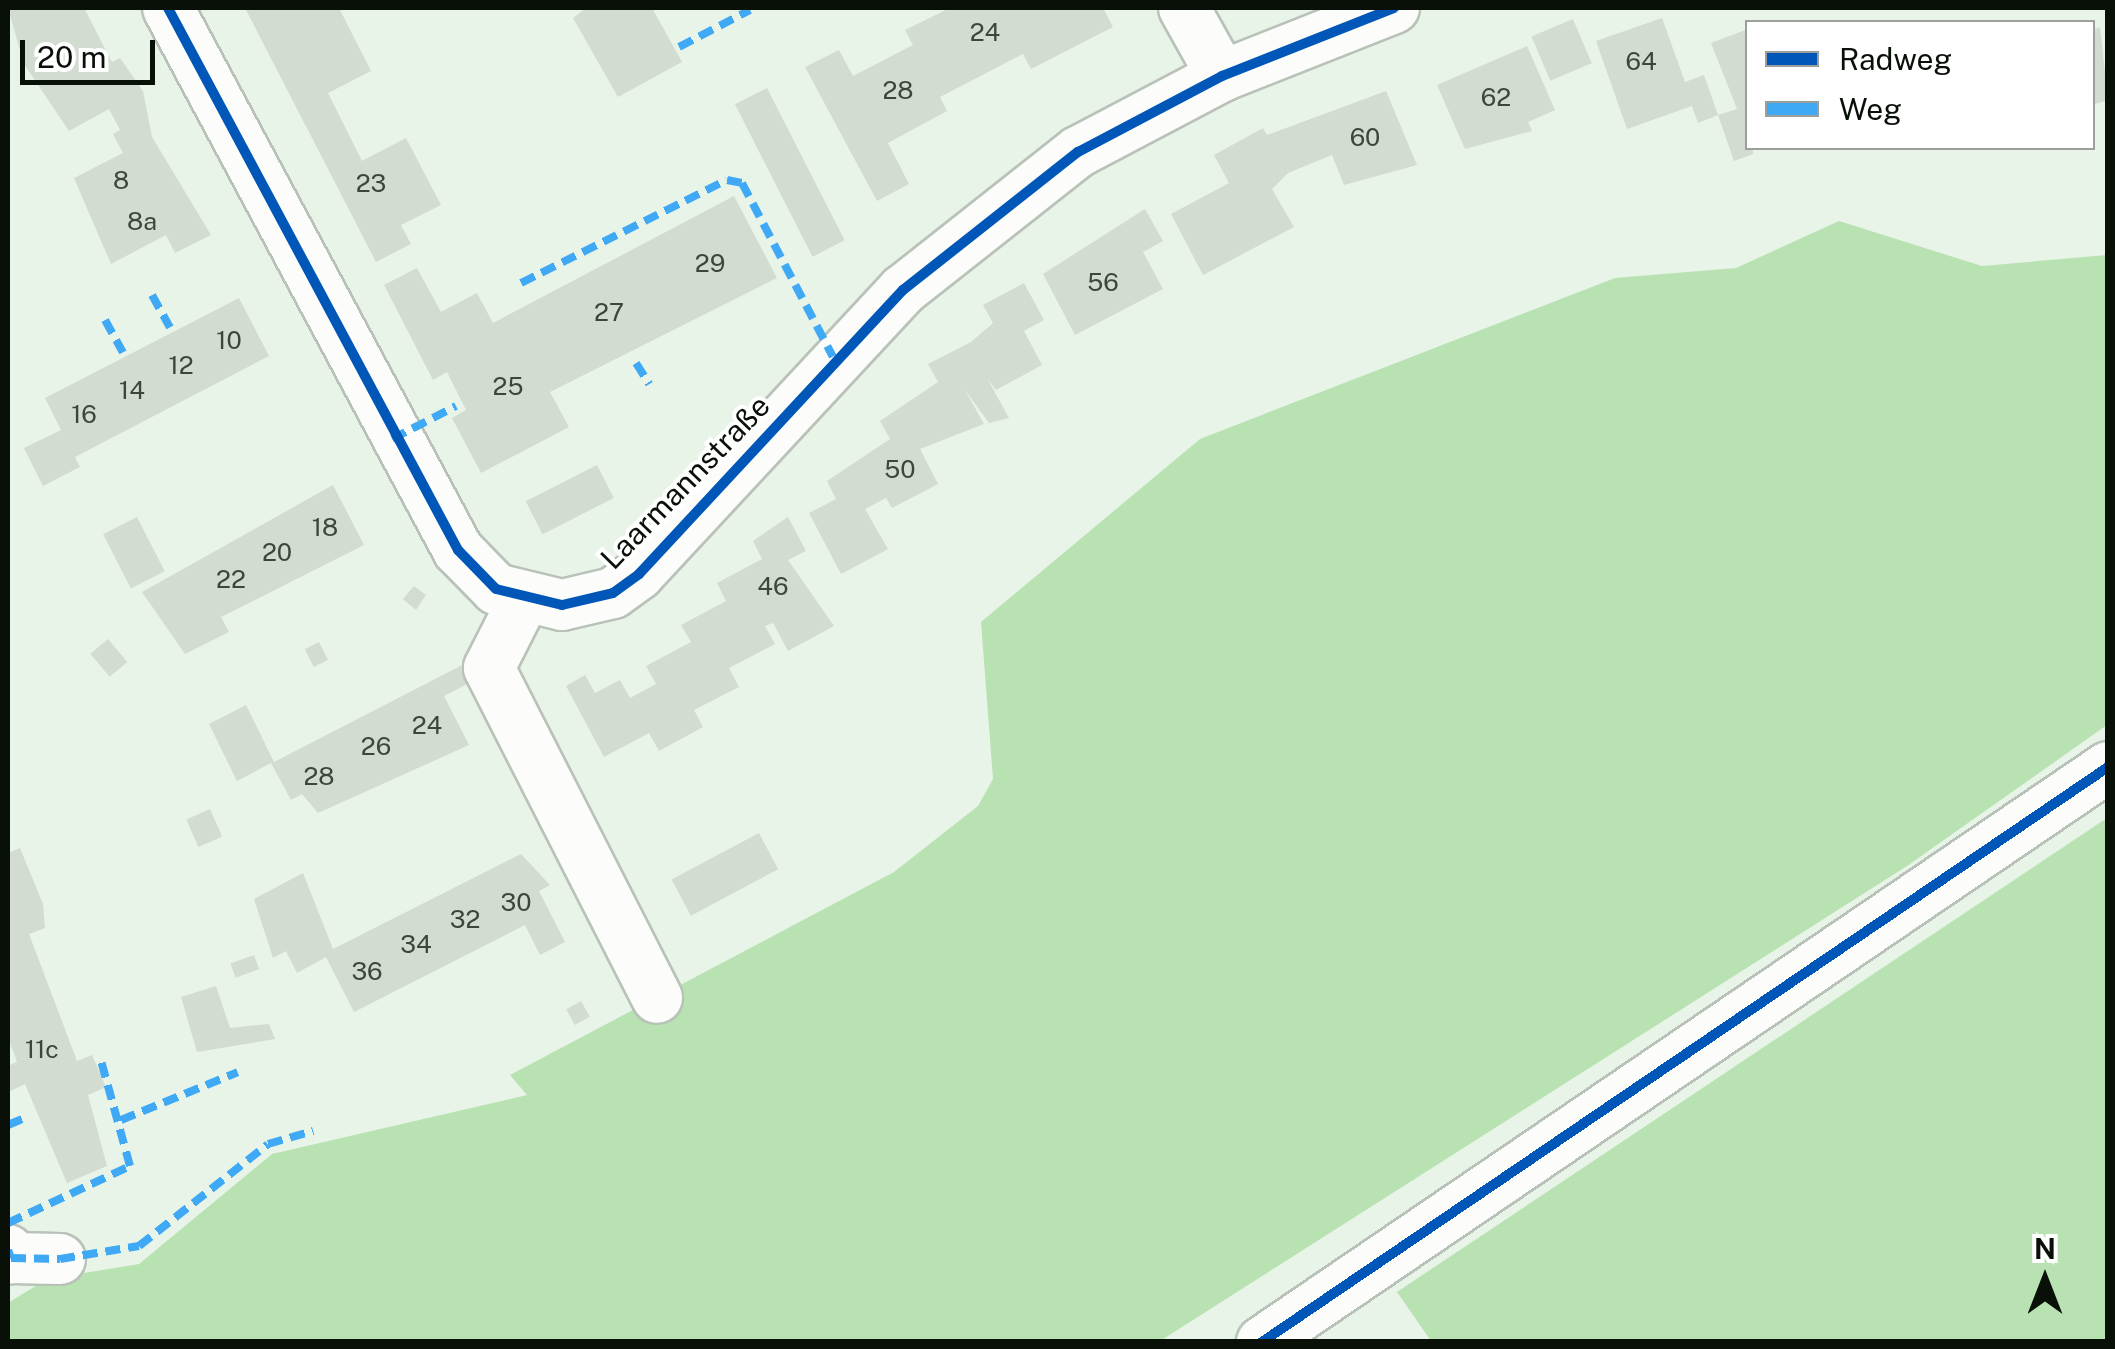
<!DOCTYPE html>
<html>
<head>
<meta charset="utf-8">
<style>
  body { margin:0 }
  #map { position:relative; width:2115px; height:1349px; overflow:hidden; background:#e8f4e7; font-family:"Public Sans",sans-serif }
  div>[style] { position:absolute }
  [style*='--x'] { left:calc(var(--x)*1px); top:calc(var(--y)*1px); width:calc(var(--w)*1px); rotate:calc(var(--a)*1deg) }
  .forest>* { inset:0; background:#b9e2b3 }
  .building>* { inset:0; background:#d2dcd1; transform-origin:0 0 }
  .roads { filter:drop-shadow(2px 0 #b9c2b8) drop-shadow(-2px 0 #b9c2b8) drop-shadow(0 2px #b9c2b8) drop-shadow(0 -2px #b9c2b8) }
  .street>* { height:50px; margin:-25px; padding:0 25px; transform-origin:25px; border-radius:25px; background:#fcfdfb }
  .quiet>* { height:8px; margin-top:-4px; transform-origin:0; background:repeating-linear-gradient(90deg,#3fa9f5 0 15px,transparent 0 23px) }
  .cycleway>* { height:10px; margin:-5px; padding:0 5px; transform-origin:5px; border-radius:5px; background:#0057b8 }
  span { translate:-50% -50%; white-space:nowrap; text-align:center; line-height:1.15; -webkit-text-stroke:8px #fff; paint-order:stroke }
  .number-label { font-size:25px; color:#3d453c }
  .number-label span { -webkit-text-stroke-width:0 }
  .street-label { font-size:30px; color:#091008 }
  .frame { position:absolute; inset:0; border:10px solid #091008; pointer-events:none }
  .legend { position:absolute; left:1745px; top:20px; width:350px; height:130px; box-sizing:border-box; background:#fff; border:2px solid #9d9f9c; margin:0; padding:12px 18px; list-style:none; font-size:30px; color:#091008 }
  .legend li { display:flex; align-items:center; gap:20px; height:50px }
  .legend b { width:50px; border:2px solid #9d9f9c }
  .north { position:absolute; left:1995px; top:1229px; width:100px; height:100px; -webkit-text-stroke:8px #fff; paint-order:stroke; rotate:0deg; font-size:28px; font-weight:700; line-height:40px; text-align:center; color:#091008 }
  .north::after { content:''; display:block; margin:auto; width:35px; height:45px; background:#091008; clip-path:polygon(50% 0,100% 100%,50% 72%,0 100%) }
  .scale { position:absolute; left:20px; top:40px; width:135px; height:45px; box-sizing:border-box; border:5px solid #091008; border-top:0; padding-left:12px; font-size:30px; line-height:35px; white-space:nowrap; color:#091008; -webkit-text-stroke:8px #fff; paint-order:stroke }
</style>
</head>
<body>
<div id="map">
  <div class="forest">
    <i style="clip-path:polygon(1839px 221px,1982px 266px,2107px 255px,2107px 725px,1907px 866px,1160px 1341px,8px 1342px,8px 1303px,47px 1279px,139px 1264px,272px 1154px,527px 1095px,510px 1075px,894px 872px,978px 806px,993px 779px,981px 622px,1200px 439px,1615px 278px,1736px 268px)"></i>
    <i style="clip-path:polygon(2107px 818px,2107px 1341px,1431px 1341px,1397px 1292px)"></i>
  </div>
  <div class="building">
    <i style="clip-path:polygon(8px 8px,84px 8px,112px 62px,120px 58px,143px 91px,152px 137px,211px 235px,175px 253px,166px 235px,111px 264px,74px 178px,123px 153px,113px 134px,120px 130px,109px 109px,69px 131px,24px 64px)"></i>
    <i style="clip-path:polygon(245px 8px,339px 8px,371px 71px,328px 93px,362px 161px,406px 138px,441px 205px,401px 225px,411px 244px,376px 262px)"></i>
    <i style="clip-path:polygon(586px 8px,652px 8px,682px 62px,618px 97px,573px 18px)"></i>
    <i style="clip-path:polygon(950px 8px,1103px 8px,1113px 27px,1031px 69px,1023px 54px,940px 97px,947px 111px,888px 143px,909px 184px,877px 201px,805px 67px,839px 50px,853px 76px,913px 45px,905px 30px)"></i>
    <i style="clip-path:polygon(1662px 18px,1685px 82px,1704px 75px,1718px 115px,1698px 123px,1692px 106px,1627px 129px,1596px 41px)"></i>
    <i style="left:1573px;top:19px;width:48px;height:45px;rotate:67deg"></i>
    <i style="clip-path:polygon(2100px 27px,2108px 100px,2092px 105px,2092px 30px)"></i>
    <i style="clip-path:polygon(1748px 29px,1753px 154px,1734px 161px,1718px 115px,1737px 109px,1711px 43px)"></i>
    <i style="clip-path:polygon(1527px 46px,1555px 110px,1528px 122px,1532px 131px,1465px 149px,1437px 85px)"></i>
    <i style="left:767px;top:88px;width:171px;height:36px;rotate:63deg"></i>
    <i style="clip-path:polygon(1386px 91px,1417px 165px,1344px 185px,1332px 155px,1288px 173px,1272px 189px,1294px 227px,1203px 275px,1171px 214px,1229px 183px,1214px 155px,1263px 128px,1267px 135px)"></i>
    <i style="clip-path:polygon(734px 196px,777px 278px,550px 392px,569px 427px,481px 473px,452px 418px,466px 410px,447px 372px,433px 380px,384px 285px,417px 268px,441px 312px,477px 293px,493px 323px)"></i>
    <i style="clip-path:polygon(1145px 209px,1163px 241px,1143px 252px,1163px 289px,1075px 335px,1043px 274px)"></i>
    <i style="clip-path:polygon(1024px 283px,1044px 320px,1024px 331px,1042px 365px,996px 390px,987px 378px,1009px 418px,989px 423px,965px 390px,984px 424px,920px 449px,938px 484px,892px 508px,886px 498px,865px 509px,888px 549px,841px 574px,809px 513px,836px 499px,827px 481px,890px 439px,880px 421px,938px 382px,928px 364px,971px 342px,993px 323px,983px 305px)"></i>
    <i style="clip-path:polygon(239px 298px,269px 356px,75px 457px,80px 467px,43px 486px,24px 448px,61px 430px,45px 398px)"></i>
    <i style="left:597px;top:465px;width:37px;height:80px;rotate:63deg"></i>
    <i style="clip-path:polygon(333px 485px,364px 545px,221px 617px,229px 632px,185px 654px,142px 592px)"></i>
    <i style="left:137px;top:517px;width:61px;height:38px;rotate:63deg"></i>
    <i style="clip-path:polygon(788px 517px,806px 551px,788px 560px,834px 626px,788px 651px,773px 623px,765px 626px,775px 644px,729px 668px,739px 687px,694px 710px,703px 727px,659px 751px,649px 733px,604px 757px,566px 686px,585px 675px,595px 693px,620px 680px,630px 698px,656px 684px,646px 666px,691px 642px,681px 625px,726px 601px,717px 583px,762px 559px,753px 541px)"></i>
    <i style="clip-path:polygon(414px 586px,426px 595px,416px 610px,403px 599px)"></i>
    <i style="left:108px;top:639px;width:30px;height:23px;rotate:50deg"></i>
    <i style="left:319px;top:642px;width:20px;height:16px;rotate:63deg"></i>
    <i style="clip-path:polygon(470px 661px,479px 678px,444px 696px,469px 745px,318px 813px,302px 794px,291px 800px,271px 763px,237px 781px,209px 724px,246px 705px,274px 762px)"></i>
    <i style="left:210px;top:809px;width:30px;height:26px;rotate:66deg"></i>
    <i style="left:759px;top:833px;width:41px;height:99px;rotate:62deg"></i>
    <i style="clip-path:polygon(20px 848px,43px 904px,45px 928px,29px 934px,77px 1061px,92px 1055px,106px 1087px,88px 1095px,107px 1166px,67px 1183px,25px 1084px,8px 1092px,8px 1066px,17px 1062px,8px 1037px,8px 853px)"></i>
    <i style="clip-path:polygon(521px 854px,550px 885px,539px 891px,565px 942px,540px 955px,525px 925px,354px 1012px,326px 957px,297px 973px,286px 951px,273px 958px,254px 899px,303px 873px,333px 949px)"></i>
    <i style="left:254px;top:955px;width:15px;height:25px;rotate:70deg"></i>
    <i style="clip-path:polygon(216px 986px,230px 1028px,269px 1024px,275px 1039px,197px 1052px,181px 997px)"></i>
    <i style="left:581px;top:1001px;width:18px;height:17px;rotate:61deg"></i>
  </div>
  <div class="roads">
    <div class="street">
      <i style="--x:168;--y:8;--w:615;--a:61.85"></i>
      <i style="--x:458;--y:550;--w:54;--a:45.7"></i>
      <i style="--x:496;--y:589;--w:68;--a:13.6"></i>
      <i style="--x:562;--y:605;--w:52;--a:-13.2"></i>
      <i style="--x:613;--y:593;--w:32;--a:-36"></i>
      <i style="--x:639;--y:574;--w:388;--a:-47.1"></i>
      <i style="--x:903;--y:290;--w:223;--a:-38.3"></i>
      <i style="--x:1078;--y:152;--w:163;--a:-27.8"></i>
      <i style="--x:1222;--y:76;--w:185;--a:-21.6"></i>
      <i style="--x:1184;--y:8;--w:78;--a:60.8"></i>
      <i style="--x:523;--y:601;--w:75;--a:116.9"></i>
      <i style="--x:489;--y:668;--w:370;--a:63"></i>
      <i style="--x:8;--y:1250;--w:9;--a:69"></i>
      <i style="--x:11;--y:1258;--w:49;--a:1.2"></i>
      <i style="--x:1262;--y:1342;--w:1023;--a:-34.2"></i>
    </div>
  </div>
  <div class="quiet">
    <i style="--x:679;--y:47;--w:80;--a:-27.5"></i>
    <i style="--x:521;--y:283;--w:230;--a:-26.6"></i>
    <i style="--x:727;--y:180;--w:15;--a:11"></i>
    <i style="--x:742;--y:183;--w:196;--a:62.4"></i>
    <i style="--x:152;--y:295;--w:37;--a:61"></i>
    <i style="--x:105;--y:320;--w:37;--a:61"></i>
    <i style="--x:636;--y:363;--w:25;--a:58"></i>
    <i style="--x:392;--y:439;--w:72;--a:-27.3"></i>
    <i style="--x:121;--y:1120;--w:126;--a:-22.3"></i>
    <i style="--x:8;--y:1125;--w:21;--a:-23"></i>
    <i style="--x:8;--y:1223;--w:135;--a:-25"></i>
    <i style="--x:130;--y:1166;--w:109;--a:-105.4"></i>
    <i style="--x:8;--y:1250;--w:9;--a:69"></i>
    <i style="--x:11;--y:1258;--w:49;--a:1.2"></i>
    <i style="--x:60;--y:1259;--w:80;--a:-9.3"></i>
    <i style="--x:139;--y:1246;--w:164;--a:-38.3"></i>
    <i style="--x:268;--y:1144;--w:47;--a:-16.1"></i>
  </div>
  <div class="cycleway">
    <i style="--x:168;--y:8;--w:615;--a:61.85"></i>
    <i style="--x:458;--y:550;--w:54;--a:45.7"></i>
    <i style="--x:496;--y:589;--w:68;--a:13.6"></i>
    <i style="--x:562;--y:605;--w:52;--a:-13.2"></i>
    <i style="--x:613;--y:593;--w:32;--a:-36"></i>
    <i style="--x:639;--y:574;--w:388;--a:-47.1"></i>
    <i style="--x:903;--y:290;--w:223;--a:-38.3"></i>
    <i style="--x:1078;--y:152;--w:163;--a:-27.8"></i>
    <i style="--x:1222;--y:76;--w:185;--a:-21.6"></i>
    <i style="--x:1262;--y:1342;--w:1023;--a:-34.2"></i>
  </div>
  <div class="number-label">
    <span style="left:985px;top:32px">24</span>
    <span style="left:1641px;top:61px">64</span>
    <span style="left:898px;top:90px">28</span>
    <span style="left:1496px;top:97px">62</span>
    <span style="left:1365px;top:137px">60</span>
    <span style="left:121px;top:180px">8</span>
    <span style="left:371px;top:183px">23</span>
    <span style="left:142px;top:221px">8a</span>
    <span style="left:710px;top:263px">29</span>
    <span style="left:1103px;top:282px">56</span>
    <span style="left:609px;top:312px">27</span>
    <span style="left:229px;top:340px">10</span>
    <span style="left:181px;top:365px">12</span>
    <span style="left:508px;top:386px">25</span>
    <span style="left:132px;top:390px">14</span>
    <span style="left:84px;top:414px">16</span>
    <span style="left:900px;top:469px">50</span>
    <span style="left:325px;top:527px">18</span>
    <span style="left:277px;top:552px">20</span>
    <span style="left:231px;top:579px">22</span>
    <span style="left:773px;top:586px">46</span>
    <span style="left:427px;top:725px">24</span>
    <span style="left:376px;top:746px">26</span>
    <span style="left:319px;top:776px">28</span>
    <span style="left:516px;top:902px">30</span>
    <span style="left:465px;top:919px">32</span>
    <span style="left:416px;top:944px">34</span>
    <span style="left:367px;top:971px">36</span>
    <span style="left:42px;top:1049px">11c</span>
  </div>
  <div class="street-label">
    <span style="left:685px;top:482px;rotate:-46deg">Laarmannstraße</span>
  </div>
  <div class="frame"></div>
  <ul class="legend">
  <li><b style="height:12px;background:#0057b8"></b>Radweg</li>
  <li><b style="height:12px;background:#3fa9f5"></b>Weg</li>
  </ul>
  <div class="north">N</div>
  <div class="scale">20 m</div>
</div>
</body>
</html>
